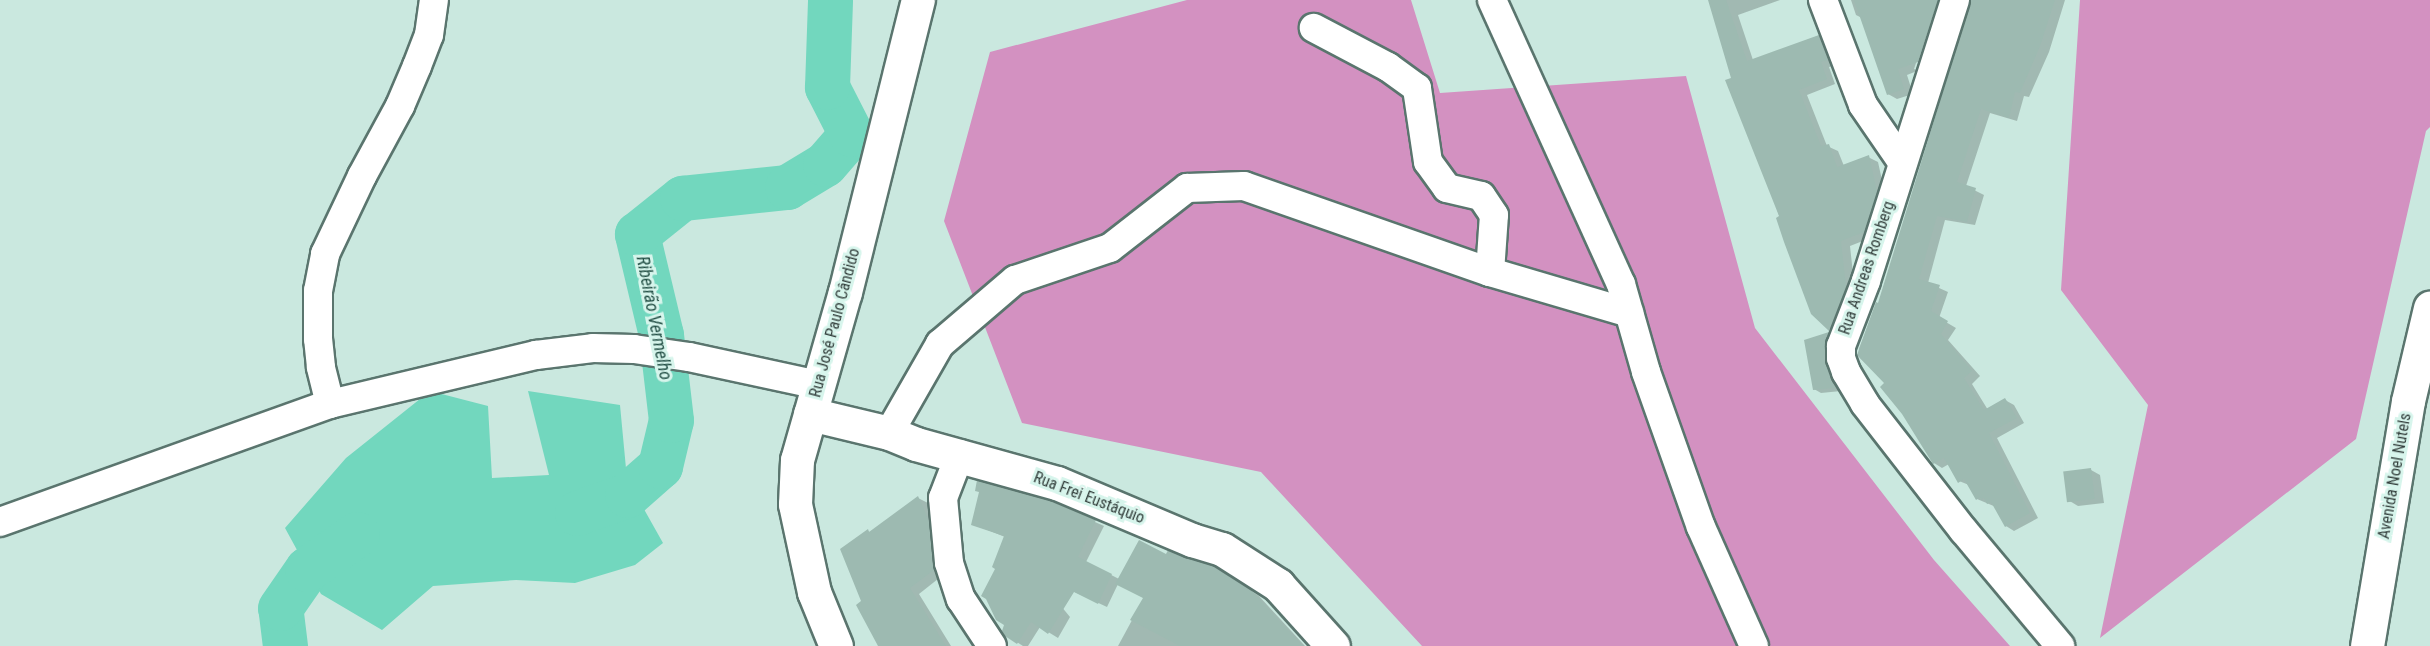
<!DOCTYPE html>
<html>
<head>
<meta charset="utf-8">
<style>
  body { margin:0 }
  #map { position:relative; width:2430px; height:646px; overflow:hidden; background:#cae8df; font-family:"Roboto Condensed",sans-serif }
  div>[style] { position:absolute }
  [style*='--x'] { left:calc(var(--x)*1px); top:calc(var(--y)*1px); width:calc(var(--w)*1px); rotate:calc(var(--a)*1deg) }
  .forest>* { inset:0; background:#d391c1 }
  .water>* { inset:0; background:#72d7be }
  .shadow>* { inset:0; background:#0003 }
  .river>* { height:45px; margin:-22.5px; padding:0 22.5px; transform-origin:22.5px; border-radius:22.5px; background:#72d7be }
  .building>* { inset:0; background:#9dbab1; transform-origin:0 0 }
  .roads { filter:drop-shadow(2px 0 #5a756e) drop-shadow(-2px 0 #5a756e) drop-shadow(0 2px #5a756e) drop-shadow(0 -2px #5a756e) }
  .minor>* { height:28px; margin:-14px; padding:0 14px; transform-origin:14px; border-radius:14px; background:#fff }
  .tertiary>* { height:33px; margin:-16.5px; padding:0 16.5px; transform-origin:16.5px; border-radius:16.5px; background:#fff }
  span { translate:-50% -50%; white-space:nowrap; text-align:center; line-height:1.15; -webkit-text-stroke:6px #d7f5ec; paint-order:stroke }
  .street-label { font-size:16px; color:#323e3b }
  .water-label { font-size:18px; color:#224e44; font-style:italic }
</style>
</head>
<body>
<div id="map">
  <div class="forest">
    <i style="clip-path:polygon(1187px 0,1411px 0,1440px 93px,1686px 76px,1755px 328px,1934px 560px,2010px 646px,1422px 646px,1261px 472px,1022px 423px,944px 221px,990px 52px)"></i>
    <i style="clip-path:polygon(2080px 0,2430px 0,2430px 127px,2426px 131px,2356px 439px,2100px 638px,2148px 405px,2061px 290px)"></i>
  </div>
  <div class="water">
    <i style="clip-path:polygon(430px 391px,488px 406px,492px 478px,549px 475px,528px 391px,620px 405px,627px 479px,663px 543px,635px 565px,575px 583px,516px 580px,433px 586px,382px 630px,321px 594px,285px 528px,346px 458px)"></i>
  </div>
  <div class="shadow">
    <i style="clip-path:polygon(1710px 0,1780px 0,1738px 15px,1753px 60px,1818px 36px,1828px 42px,1837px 65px,1829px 67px,1835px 84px,1807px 95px,1827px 146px,1838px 151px,1844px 166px,1868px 157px,1878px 162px,1886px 198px,1873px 237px,1850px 246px,1855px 292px,1839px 335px,1812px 313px,1733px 79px)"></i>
    <i style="clip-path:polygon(1851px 0,1937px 0,1914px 69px,1917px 70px,1940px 0,1927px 67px,1907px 75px,1913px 94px,1897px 99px,1888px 94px,1862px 18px,1856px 15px)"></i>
    <i style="clip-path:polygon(1980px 0,2065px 0,2049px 52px,2029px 97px,2024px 96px,2017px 121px,1990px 113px,1966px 186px,1984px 195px,1975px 225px,1945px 220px,1928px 283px,1948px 292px,1939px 318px,1956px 328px,1948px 340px,1980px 376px,1972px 384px,1988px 410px,2005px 400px,2014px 405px,2024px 423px,1997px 438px,2038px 518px,2014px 531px,2006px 526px,1996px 507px,1977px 499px,1969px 485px,1959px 481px,1949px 464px,1942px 468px,1934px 463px,1887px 383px,1860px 358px,1859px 349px,1876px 304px,1879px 305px)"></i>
    <i style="clip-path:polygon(1829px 333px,1835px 337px,1841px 391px,1821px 393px,1814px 389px)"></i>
    <i style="clip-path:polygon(2091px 470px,2100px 475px,2104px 503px,2078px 506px,2068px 500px)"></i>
    <i style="clip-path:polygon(918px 498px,928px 503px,937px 527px,943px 575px,919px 594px,951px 646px,879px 646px,863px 602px,868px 531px,871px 533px)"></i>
    <i style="clip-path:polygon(1050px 502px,1104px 526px,1086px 562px,1119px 579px,1167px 556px,1223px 573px,1259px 596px,1305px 646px,1118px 646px,1144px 598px,1118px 584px,1107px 607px,1034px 573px,1070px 617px,1058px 638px,1040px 627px,1028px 646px,1023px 646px,1006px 635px,1006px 624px,988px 599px,1005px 537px,973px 524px)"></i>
  </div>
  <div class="river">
    <i style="--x:577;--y:513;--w:53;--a:-19.8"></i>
    <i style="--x:627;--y:495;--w:44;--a:-41.3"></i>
    <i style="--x:660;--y:466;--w:47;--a:-76.6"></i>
    <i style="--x:671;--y:420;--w:86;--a:-96.7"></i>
    <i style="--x:661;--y:335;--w:104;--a:-103.4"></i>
    <i style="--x:637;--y:234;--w:58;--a:-38.7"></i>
    <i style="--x:682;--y:198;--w:106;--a:-6"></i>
    <i style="--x:787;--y:187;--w:44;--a:-31.2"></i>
    <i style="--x:825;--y:164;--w:40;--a:-49"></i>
    <i style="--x:851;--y:134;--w:53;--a:-117.1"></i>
    <i style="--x:827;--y:87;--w:87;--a:-88"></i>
    <i style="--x:285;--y:646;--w:38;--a:-97"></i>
    <i style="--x:280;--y:608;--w:47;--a:-55.3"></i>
    <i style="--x:307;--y:569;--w:61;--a:-35"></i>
  </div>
  <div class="building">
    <i style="clip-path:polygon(1708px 0,1726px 0,1747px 61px,1819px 35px,1828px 60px,1821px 62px,1827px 79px,1799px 90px,1821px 146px,1829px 144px,1837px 167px,1869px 155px,1877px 192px,1864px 232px,1841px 241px,1846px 287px,1829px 331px,1811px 314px,1784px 242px,1776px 218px,1779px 216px,1725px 80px,1731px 78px)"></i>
    <i style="clip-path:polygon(1854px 0,1938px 0,1918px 62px,1898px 69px,1904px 89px,1887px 95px)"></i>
    <i style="clip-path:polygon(1971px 0,2055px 0,2040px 46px,2020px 93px,2015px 92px,2009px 118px,1981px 109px,1957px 182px,1976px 188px,1967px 222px,1937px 216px,1919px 279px,1940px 285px,1931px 311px,1948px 321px,1941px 334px,1972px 371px,1964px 378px,1984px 410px,2005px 398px,2017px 418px,1989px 433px,2030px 513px,2005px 527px,1991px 502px,1987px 504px,1984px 498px,1981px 500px,1980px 497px,1976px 500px,1964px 479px,1958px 483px,1944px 458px,1933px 464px,1902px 414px,1880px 387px,1884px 383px,1857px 355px,1876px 302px,1878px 303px)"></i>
    <i style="clip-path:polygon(1829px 332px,1824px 358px,1835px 388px,1813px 390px,1804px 340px)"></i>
    <i style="left:2091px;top:468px;width:31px;height:28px;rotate:83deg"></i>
    <i style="clip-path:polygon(977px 480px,1051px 501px,1096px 520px,1078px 557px,1112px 574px,1098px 604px,1074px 592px,1048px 634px,1031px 622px,1017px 644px,1005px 636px,1002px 631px,1004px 625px,996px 620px,986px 599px,981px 596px,995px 569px,992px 567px,1004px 536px,971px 525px,979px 492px,975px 491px)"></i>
    <i style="clip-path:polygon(918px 496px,929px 521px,934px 570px,910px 588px,946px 646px,878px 646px,856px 605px,861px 601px,840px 549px,868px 529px,869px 532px)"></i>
    <i style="clip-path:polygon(1139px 540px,1166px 554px,1168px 550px,1214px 566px,1250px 589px,1303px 646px,1180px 646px,1130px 620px,1143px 598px,1115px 584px)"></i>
  </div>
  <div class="roads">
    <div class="minor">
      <i style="--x:1492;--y:0;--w:312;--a:65.6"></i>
      <i style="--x:1621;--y:284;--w:91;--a:74.1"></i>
      <i style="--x:1646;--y:372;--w:164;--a:70.5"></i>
      <i style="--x:1701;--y:527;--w:130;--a:66"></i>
      <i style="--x:1823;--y:0;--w:112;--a:69.1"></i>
      <i style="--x:1863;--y:105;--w:69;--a:55.6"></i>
      <i style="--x:1955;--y:0;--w:295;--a:107.6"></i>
      <i style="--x:1866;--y:281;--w:70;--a:111"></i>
      <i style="--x:1841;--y:346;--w:12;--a:90"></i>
      <i style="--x:1841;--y:358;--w:15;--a:70"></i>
      <i style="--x:1846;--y:372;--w:37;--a:59"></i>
      <i style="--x:1865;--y:404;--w:161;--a:52.1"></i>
      <i style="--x:1964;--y:531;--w:150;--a:50.1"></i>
      <i style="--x:1490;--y:272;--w:145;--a:16.4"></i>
      <i style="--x:330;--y:404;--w:38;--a:-104"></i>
      <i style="--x:321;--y:367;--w:28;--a:-96"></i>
      <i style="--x:318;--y:339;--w:48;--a:-90"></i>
      <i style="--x:318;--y:291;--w:38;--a:-79"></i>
      <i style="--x:325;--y:254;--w:86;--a:-64.6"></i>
      <i style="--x:362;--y:176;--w:80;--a:-61.5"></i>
      <i style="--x:400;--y:106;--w:43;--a:-67"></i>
      <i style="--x:417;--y:66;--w:33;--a:-69"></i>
      <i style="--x:429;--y:35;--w:35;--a:-82"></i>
      <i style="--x:889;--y:433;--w:103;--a:-60.2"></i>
      <i style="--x:940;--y:344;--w:99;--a:-40.5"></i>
      <i style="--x:1015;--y:280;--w:100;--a:-18.6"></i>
      <i style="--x:1110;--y:248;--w:98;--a:-37.9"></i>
      <i style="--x:1187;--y:188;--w:57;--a:-2"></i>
      <i style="--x:1244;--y:186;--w:261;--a:19.3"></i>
      <i style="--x:1490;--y:272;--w:57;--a:-86"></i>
      <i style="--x:1494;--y:215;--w:23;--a:-124"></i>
      <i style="--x:1481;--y:196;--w:35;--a:-167"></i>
      <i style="--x:1447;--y:188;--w:32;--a:-126"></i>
      <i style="--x:1428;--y:162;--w:75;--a:-98.5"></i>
      <i style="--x:1417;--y:88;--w:36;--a:-144"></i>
      <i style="--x:1388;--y:67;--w:84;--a:-152.2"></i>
      <i style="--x:960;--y:454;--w:47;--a:111.1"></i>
      <i style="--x:943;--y:498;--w:65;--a:84.7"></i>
      <i style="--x:949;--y:563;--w:38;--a:72"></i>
      <i style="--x:961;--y:599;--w:56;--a:56.6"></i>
      <i style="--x:0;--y:522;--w:350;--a:-19.7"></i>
      <i style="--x:330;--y:404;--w:212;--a:-13.4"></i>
      <i style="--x:536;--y:355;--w:57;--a:-7"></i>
      <i style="--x:593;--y:348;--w:41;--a:1.4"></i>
      <i style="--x:634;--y:349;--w:56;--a:8.3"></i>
      <i style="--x:689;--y:357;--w:132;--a:12.2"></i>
    </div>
    <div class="tertiary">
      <i style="--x:810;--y:414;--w:81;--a:13.5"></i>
      <i style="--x:889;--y:433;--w:29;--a:22"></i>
      <i style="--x:916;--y:444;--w:146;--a:15.5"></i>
      <i style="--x:1057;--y:483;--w:147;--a:22.9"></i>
      <i style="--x:1192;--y:540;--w:31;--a:17"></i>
      <i style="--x:1222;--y:549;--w:67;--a:32.7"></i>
      <i style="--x:1278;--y:585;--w:82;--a:48"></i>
      <i style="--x:836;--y:646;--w:58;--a:-112.2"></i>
      <i style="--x:814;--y:592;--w:90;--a:-102.2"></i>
      <i style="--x:795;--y:504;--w:44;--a:-87.4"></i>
      <i style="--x:797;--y:460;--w:175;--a:-74.1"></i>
      <i style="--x:845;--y:292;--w:301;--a:-76"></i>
      <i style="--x:2367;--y:646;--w:248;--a:-80.5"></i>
      <i style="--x:2408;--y:401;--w:96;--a:-76.7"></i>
    </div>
  </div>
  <div class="street-label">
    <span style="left:1867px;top:268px;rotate:-71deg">Rua Andreas Romberg</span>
    <span style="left:835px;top:323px;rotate:-75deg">Rua José Paulo Cândido</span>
    <span style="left:2395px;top:476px;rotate:-80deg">Avenida Noel Nutels</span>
    <span style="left:1089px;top:498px;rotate:21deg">Rua Frei Eustáquio</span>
  </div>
  <div class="water-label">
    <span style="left:654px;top:318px;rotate:79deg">Ribeirão Vermelho</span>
  </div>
</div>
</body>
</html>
